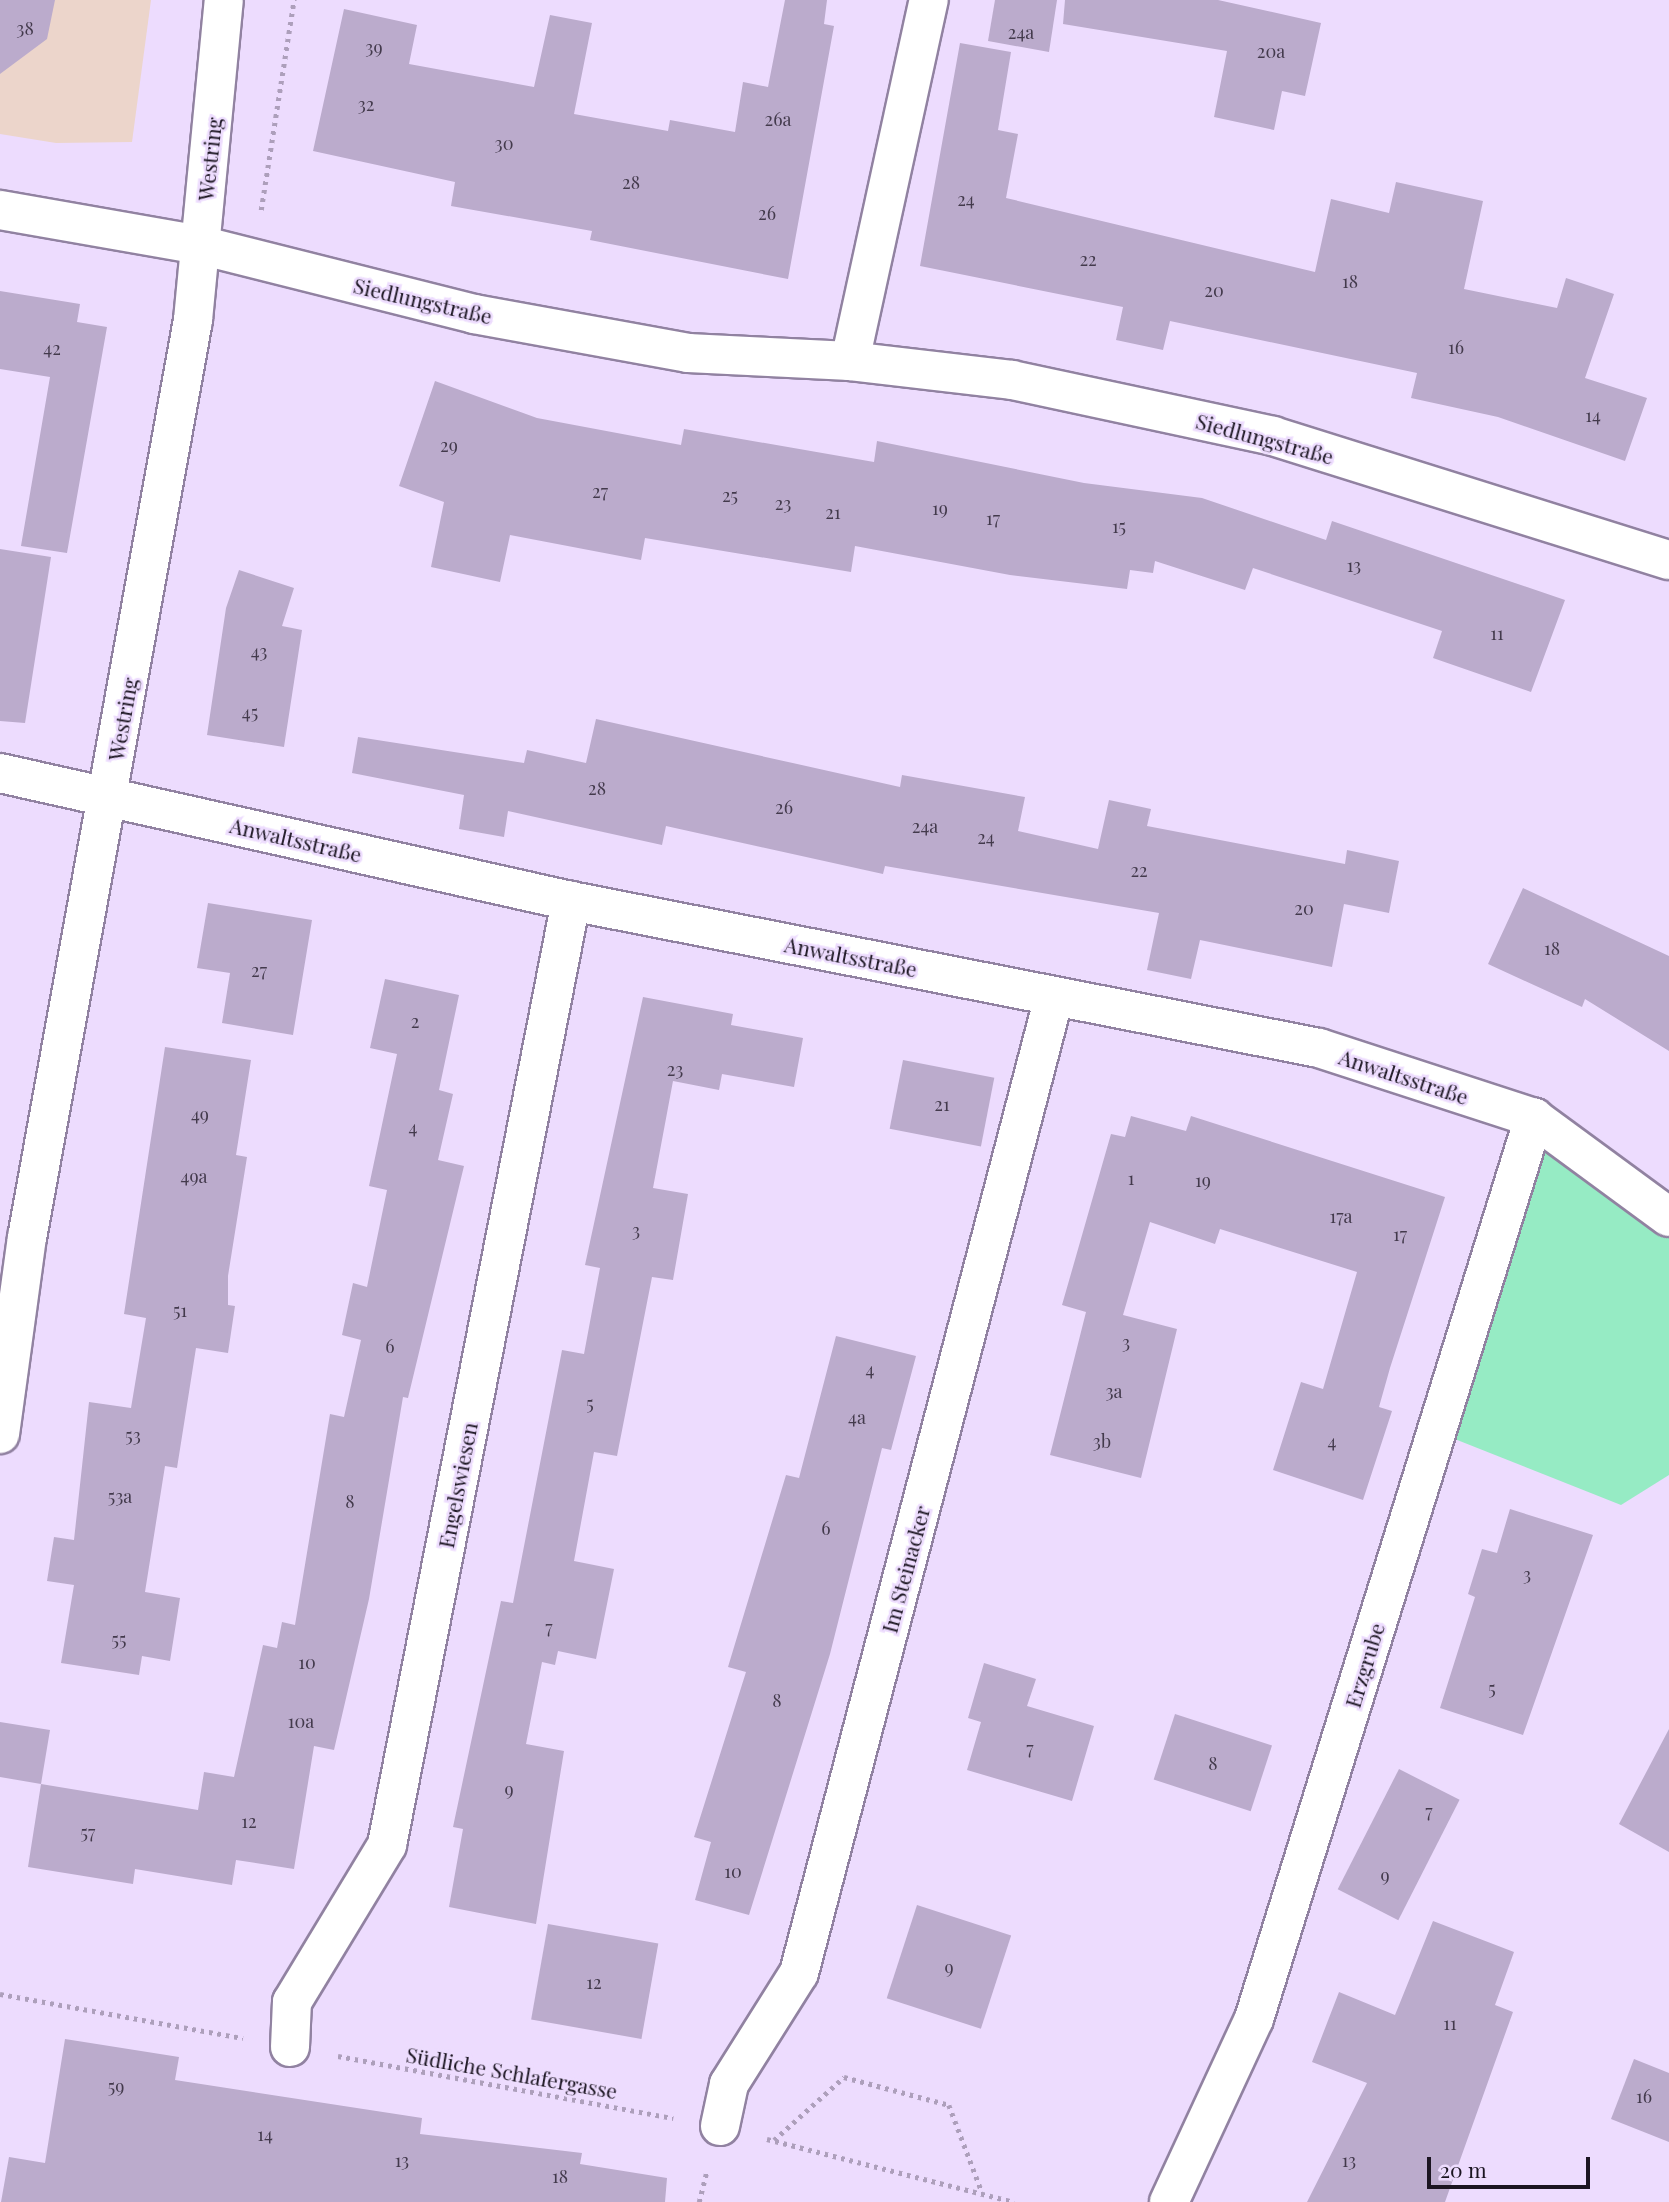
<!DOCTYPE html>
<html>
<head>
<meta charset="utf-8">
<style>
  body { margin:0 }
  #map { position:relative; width:1669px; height:2202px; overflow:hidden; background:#eddcfe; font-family:"Playfair Display",serif }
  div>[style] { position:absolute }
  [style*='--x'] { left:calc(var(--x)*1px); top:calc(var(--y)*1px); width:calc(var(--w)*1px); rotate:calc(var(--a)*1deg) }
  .education>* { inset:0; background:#ecd5cb }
  .green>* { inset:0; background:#96ebc4 }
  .building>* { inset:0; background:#bbabcc; transform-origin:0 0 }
  .path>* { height:4.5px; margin-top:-2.25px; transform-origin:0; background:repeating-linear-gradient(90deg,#ad9fbb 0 3.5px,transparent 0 8.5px) }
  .roads { filter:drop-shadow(2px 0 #9182a1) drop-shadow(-2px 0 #9182a1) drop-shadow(0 2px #9182a1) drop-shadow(0 -2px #9182a1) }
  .street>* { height:38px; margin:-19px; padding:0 19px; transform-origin:19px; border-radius:19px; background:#fff }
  span { translate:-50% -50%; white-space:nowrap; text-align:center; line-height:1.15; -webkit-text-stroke:5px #eddcfe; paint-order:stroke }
  .number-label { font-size:18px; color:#433a4c }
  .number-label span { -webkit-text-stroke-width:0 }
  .street-label { font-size:21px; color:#1b1521 }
  .scale { position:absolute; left:1427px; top:2157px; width:163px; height:32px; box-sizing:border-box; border:4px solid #1b1521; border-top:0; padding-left:9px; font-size:21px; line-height:24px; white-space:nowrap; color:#1b1521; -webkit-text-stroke:5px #eddcfe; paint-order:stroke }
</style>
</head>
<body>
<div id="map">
  <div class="education">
    <i style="clip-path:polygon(0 0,151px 0,132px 142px,56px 143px,0 134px)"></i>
  </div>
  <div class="green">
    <i style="clip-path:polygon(1534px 1118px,1669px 1217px,1669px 1475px,1621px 1505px,1437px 1432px)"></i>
  </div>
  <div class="building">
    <i style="clip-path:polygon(0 0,55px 0,47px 39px,0 74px)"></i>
    <i style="clip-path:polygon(785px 0,827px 0,824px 24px,834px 26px,788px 279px,590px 240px,592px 231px,451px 206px,455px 182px,313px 151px,344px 9px,417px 25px,409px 64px,534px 87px,550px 15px,592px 23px,574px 114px,668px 131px,670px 120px,735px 132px,743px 82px,768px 87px)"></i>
    <i style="clip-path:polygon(995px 0,1057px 0,1049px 52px,988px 41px)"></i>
    <i style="clip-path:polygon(1065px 0,1218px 0,1321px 23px,1305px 96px,1282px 91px,1274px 130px,1214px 117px,1227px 51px,1063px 24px)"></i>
    <i style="clip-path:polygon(960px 43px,1011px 52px,998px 130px,1018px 134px,1006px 198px,1315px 272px,1331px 199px,1389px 213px,1396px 182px,1483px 201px,1464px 289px,1557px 308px,1566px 278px,1614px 294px,1585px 378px,1647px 398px,1625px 461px,1498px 417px,1411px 398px,1417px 373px,1170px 321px,1163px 350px,1116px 340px,1123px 307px,920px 266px)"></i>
    <i style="clip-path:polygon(0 291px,80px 304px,77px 322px,107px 327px,67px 553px,21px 546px,50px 377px,0 369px)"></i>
    <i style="clip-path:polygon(435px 381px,537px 418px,681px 445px,684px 429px,874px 462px,877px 441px,1084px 483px,1202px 498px,1326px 540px,1332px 521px,1565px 600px,1531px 692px,1433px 658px,1442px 631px,1253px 568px,1245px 590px,1155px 561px,1153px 573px,1130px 570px,1127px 589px,1010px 575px,855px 546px,851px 572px,645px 538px,641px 560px,510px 535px,500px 582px,431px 567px,444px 502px,399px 486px)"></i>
    <i style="clip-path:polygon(0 549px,51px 557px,25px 723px,0 721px)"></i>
    <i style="clip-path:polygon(239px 570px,294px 588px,282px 626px,302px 630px,284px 747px,207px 735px,226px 608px)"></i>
    <i style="clip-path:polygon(596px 719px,900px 787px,902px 775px,1025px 797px,1018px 831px,1098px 849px,1109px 800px,1151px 809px,1147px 826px,1345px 864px,1347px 850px,1399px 861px,1389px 913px,1344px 904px,1332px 967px,1200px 940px,1191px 979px,1147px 970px,1159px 913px,885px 866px,883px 874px,666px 826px,662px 845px,508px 811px,504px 837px,459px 829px,464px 795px,352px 773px,358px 737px,524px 763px,527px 750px,586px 763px)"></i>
    <i style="clip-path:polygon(1523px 888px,1669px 956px,1669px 1051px,1585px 999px,1582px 1007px,1488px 964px)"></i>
    <i style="clip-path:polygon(208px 903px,312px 920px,293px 1035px,222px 1023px,230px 973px,197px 968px)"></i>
    <i style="clip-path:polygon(385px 979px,459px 995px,439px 1090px,453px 1094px,438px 1160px,464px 1166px,408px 1398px,403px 1397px,369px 1599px,334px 1750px,314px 1746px,294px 1869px,236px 1860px,232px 1885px,135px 1869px,133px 1884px,28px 1867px,41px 1784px,0 1777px,0 1722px,50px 1730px,41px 1784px,198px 1810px,204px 1772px,234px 1777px,263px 1645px,277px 1648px,282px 1622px,295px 1625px,330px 1414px,344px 1417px,361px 1340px,342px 1335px,353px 1283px,367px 1287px,387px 1190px,369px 1186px,397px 1054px,370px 1048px)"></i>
    <i style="clip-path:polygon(643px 997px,733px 1014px,731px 1025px,803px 1038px,794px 1087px,722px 1074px,719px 1090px,673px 1081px,653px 1188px,688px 1194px,673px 1280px,652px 1277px,617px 1456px,594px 1452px,574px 1561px,614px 1569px,596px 1659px,558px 1651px,555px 1665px,542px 1662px,526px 1744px,564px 1751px,536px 1924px,449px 1907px,463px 1829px,453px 1827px,501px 1601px,513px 1603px,562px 1350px,584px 1354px,600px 1268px,585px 1265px)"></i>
    <i style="clip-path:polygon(165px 1047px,251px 1060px,236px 1155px,247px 1157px,228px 1276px,228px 1305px,235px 1306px,228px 1353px,196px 1348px,177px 1468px,165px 1466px,145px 1592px,180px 1598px,170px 1661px,142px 1656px,139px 1675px,61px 1663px,74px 1585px,47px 1581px,54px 1537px,74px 1540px,89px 1402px,131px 1408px,146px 1318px,124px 1314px)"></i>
    <i style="left:903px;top:1060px;width:93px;height:70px;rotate:11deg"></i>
    <i style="clip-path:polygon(1131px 1116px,1186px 1131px,1191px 1116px,1445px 1197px,1390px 1368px,1379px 1407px,1392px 1411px,1363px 1500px,1273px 1470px,1301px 1382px,1323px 1389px,1357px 1272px,1220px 1229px,1215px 1244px,1150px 1222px,1123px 1315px,1177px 1329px,1141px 1478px,1050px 1455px,1086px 1312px,1062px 1305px,1111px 1134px,1125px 1137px)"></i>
    <i style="clip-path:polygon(836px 1336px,916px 1356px,891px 1450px,882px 1448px,830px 1654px,749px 1915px,695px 1900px,711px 1842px,694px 1837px,746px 1672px,728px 1667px,786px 1475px,799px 1478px)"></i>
    <i style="clip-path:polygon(1510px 1509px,1593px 1535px,1523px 1735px,1440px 1708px,1475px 1597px,1468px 1594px,1482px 1549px,1497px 1553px)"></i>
    <i style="clip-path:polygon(984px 1663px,1036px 1679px,1027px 1706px,1094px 1726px,1072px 1801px,967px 1770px,981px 1722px,968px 1718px)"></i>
    <i style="left:1175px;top:1714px;width:102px;height:69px;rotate:18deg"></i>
    <i style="clip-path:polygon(1669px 1729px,1669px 1852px,1619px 1824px)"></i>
    <i style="left:1399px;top:1769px;width:68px;height:135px;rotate:27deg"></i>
    <i style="left:917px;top:1905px;width:99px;height:98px;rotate:18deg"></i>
    <i style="clip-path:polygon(1433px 1921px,1514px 1952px,1495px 2005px,1513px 2012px,1445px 2202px,1307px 2202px,1367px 2083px,1312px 2062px,1339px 1992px,1395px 2015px)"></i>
    <i style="left:548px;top:1924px;width:112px;height:97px;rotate:10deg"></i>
    <i style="clip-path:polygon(65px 2039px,179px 2057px,175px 2080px,422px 2118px,420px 2134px,582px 2153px,580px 2164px,667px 2178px,665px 2202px,1px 2202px,9px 2157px,45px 2163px)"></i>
    <i style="clip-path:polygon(1634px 2059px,1669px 2073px,1669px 2142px,1611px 2119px)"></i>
  </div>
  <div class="path">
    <i style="--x:261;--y:210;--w:213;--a:-81.1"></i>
    <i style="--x:0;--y:1994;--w:247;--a:10.3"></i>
    <i style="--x:338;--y:2056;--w:341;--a:10.5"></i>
    <i style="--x:767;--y:2139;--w:255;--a:14.3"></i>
    <i style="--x:774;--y:2140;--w:94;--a:-42"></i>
    <i style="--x:844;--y:2077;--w:109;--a:14.9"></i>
    <i style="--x:949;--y:2105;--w:93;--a:69.2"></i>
    <i style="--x:699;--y:2202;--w:32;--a:-76"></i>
  </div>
  <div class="roads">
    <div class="street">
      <i style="--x:0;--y:210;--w:203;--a:9.9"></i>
      <i style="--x:200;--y:245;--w:283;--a:14.1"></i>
      <i style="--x:474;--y:314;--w:218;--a:10.3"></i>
      <i style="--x:688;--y:353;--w:162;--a:2.8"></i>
      <i style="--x:850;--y:361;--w:163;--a:6.7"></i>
      <i style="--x:1012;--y:380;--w:267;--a:12.1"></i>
      <i style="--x:1273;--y:436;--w:415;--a:17.4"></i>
      <i style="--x:850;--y:361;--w:370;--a:-77.7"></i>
      <i style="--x:0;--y:773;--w:585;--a:12.64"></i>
      <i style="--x:571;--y:901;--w:762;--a:11.12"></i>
      <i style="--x:1319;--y:1048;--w:226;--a:18"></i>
      <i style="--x:1534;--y:1118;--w:167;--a:36.3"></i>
      <i style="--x:0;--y:1434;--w:198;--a:-82.2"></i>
      <i style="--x:27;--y:1238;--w:933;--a:-79.75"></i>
      <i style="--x:193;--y:320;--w:321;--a:-84.5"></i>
      <i style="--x:290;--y:2047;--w:45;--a:-87.5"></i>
      <i style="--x:292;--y:2002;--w:184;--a:-58.8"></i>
      <i style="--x:387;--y:1845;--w:962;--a:-78.97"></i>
      <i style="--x:720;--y:2126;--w:43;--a:-77.9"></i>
      <i style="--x:729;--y:2084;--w:131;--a:-57.8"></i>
      <i style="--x:799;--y:1973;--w:1009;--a:-75.36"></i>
      <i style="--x:1169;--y:2202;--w:202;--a:-65.1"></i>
      <i style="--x:1254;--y:2019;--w:944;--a:-72.74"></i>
    </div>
  </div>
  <div class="number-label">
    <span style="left:25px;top:28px">38</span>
    <span style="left:1021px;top:32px">24a</span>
    <span style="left:374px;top:47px">39</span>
    <span style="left:1271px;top:51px">20a</span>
    <span style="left:366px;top:104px">32</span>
    <span style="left:778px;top:119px">26a</span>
    <span style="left:504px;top:143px">30</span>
    <span style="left:631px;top:182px">28</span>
    <span style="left:966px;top:199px">24</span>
    <span style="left:767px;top:213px">26</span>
    <span style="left:1088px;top:259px">22</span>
    <span style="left:1350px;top:281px">18</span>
    <span style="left:1214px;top:290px">20</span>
    <span style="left:1456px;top:347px">16</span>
    <span style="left:52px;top:348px">42</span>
    <span style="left:1593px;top:415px">14</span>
    <span style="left:449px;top:445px">29</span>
    <span style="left:600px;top:491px">27</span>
    <span style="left:730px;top:495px">25</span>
    <span style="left:783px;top:503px">23</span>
    <span style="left:940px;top:508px">19</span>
    <span style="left:833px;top:512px">21</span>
    <span style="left:993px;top:518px">17</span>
    <span style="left:1119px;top:526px">15</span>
    <span style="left:1354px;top:565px">13</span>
    <span style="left:1497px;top:633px">11</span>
    <span style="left:259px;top:651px">43</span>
    <span style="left:250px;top:712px">45</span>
    <span style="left:597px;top:788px">28</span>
    <span style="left:784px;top:807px">26</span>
    <span style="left:925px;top:826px">24a</span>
    <span style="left:986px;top:837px">24</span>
    <span style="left:1139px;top:870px">22</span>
    <span style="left:1304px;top:908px">20</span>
    <span style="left:1552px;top:948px">18</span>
    <span style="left:259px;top:970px">27</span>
    <span style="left:415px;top:1021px">2</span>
    <span style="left:675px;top:1069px">23</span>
    <span style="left:942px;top:1104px">21</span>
    <span style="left:200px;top:1114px">49</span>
    <span style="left:413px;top:1127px">4</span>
    <span style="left:194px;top:1176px">49a</span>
    <span style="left:1131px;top:1178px">1</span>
    <span style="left:1203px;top:1180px">19</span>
    <span style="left:1341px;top:1216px">17a</span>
    <span style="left:636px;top:1230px">3</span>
    <span style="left:1400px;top:1234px">17</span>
    <span style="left:180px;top:1310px">51</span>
    <span style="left:1126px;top:1342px">3</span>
    <span style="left:390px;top:1346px">6</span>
    <span style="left:870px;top:1369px">4</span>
    <span style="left:1114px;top:1391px">3a</span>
    <span style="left:590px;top:1403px">5</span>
    <span style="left:857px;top:1417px">4a</span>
    <span style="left:133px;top:1435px">53</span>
    <span style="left:1102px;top:1441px">3b</span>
    <span style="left:1332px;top:1441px">4</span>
    <span style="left:120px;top:1496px">53a</span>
    <span style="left:350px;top:1501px">8</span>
    <span style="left:826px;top:1528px">6</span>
    <span style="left:1527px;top:1574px">3</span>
    <span style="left:549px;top:1627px">7</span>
    <span style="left:119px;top:1639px">55</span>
    <span style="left:307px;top:1662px">10</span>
    <span style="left:1492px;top:1688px">5</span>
    <span style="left:777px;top:1700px">8</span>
    <span style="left:301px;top:1721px">10a</span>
    <span style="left:1030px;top:1748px">7</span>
    <span style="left:1213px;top:1763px">8</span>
    <span style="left:509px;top:1789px">9</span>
    <span style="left:1429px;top:1811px">7</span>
    <span style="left:249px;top:1821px">12</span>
    <span style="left:88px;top:1832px">57</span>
    <span style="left:733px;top:1871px">10</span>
    <span style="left:1385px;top:1875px">9</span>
    <span style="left:949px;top:1967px">9</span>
    <span style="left:594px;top:1982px">12</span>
    <span style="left:1450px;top:2023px">11</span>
    <span style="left:116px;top:2086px">59</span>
    <span style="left:1644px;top:2096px">16</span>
    <span style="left:265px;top:2134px">14</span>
    <span style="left:402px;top:2160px">13</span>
    <span style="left:1349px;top:2160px">13</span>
    <span style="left:560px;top:2176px">18</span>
  </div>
  <div class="street-label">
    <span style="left:209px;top:159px;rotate:-84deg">Westring</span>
    <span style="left:423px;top:300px;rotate:13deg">Siedlungstraße</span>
    <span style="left:1265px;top:438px;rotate:15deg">Siedlungstraße</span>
    <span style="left:122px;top:719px;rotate:-80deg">Westring</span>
    <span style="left:296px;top:839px;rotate:13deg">Anwaltsstraße</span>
    <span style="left:851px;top:956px;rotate:11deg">Anwaltsstraße</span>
    <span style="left:1404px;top:1076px;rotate:18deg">Anwaltsstraße</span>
    <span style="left:457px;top:1485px;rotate:-79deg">Engelswiesen</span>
    <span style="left:905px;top:1569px;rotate:-75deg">Im Steinacker</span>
    <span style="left:1364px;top:1665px;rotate:-73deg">Erzgrube</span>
    <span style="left:512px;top:2072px;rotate:10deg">Südliche Schlafergasse</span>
  </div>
  <div class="scale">20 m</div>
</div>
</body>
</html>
